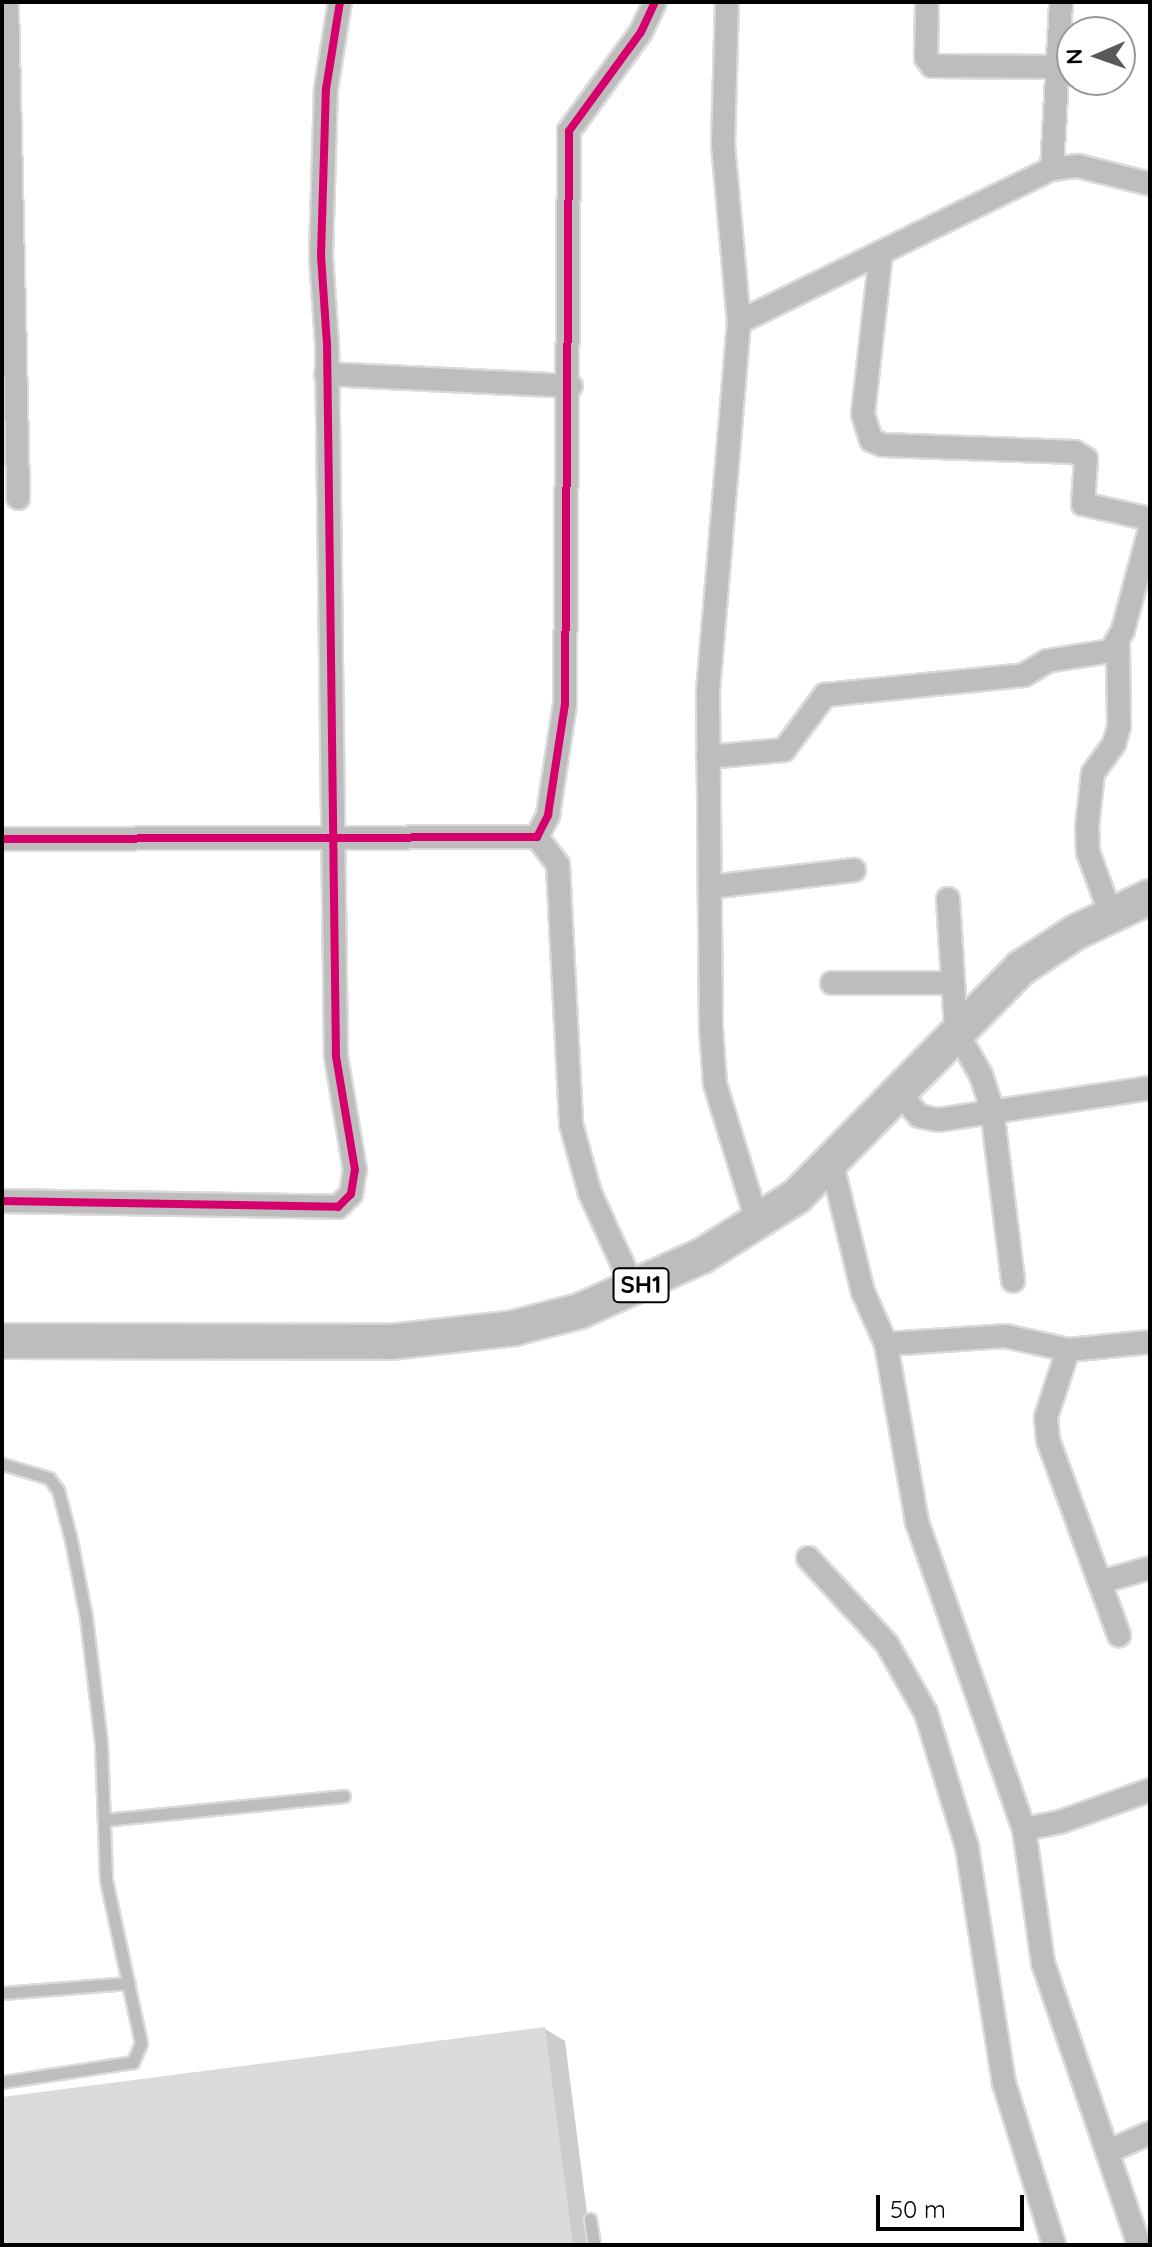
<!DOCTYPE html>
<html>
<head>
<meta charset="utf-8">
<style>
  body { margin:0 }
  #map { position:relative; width:1152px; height:2247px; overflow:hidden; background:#fff; font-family:Quicksand,sans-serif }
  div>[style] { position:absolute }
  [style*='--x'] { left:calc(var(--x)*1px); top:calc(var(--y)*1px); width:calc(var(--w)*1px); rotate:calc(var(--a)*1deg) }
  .shadow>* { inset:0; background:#0003 }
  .building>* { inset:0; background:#dbdbdb }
  .roads { filter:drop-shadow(2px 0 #dbdbdb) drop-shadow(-2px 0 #dbdbdb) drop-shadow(0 2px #dbdbdb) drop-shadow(0 -2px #dbdbdb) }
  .service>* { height:11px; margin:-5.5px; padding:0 5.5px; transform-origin:5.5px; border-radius:5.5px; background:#bdbdbd }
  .minor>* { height:22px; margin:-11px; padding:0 11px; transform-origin:11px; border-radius:11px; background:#bdbdbd }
  .primary>* { height:34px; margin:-17px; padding:0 17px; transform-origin:17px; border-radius:17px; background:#bdbdbd }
  .cycleway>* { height:8px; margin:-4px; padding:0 4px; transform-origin:4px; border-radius:4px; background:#d6006c }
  span { translate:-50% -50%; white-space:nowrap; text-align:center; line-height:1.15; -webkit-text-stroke:8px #fff; paint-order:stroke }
  .shield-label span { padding:2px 6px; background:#fff; border:2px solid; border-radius:6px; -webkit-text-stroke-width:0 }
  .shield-label { font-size:24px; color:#000; font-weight:700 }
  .frame { position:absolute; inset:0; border:4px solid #000; pointer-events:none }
  .north { position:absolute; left:1056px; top:16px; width:80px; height:80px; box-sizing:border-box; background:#fff; border:2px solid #999; border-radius:50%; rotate:268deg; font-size:22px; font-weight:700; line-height:32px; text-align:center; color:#000 }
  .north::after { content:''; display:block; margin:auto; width:28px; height:36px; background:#595959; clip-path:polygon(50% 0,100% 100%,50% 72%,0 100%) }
  .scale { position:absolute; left:876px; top:2195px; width:148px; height:36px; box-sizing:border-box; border:4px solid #000; border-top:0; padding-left:10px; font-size:24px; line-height:28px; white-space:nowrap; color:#000; -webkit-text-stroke:6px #fff; paint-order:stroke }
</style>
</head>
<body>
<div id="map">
  <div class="shadow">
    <i style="clip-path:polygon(545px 2029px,565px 2041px,591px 2245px,2px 2245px,2px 2099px)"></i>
  </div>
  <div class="building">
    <i style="clip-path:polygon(545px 2027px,573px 2245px,2px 2245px,2px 2097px)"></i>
  </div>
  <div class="roads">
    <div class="service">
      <i style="--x:2;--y:1464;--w:49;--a:16.6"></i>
      <i style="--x:49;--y:1478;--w:15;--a:53"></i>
      <i style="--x:58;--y:1490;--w:52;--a:75.4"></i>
      <i style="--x:71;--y:1540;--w:78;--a:79"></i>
      <i style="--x:86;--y:1617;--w:127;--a:83.2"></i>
      <i style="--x:101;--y:1743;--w:137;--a:87.9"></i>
      <i style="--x:106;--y:1880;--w:167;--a:77.9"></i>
      <i style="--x:141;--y:2043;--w:21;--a:113"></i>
      <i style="--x:133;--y:2062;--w:133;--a:171.3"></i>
      <i style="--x:104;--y:1820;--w:241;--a:-5.7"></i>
      <i style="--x:2;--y:1993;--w:127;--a:-4.5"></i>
      <i style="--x:590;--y:2219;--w:26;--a:81"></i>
    </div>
    <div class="minor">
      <i style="--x:7;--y:2;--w:496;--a:88.7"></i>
      <i style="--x:727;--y:2;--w:142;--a:91.6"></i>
      <i style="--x:723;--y:144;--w:179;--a:84.9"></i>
      <i style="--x:739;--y:322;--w:368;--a:94.8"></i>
      <i style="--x:708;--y:689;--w:340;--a:89.5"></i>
      <i style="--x:711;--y:1029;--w:55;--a:85.8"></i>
      <i style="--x:715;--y:1084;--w:146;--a:72.9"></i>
      <i style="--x:927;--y:2;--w:56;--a:91"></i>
      <i style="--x:926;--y:58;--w:10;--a:53"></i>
      <i style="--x:932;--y:66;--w:126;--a:0.5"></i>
      <i style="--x:1052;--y:169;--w:167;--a:-86.9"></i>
      <i style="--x:881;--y:253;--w:162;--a:96.4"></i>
      <i style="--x:863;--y:414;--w:27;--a:73"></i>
      <i style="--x:871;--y:440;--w:13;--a:23"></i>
      <i style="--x:883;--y:445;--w:192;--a:2.1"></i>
      <i style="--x:1075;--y:452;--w:13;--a:32"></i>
      <i style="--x:1086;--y:459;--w:45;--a:93.8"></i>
      <i style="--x:1083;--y:504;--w:69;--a:12.6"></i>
      <i style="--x:739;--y:322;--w:348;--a:-26.1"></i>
      <i style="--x:1052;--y:169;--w:26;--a:-7"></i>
      <i style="--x:1078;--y:166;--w:74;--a:14"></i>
      <i style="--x:326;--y:374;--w:245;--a:2.8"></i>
      <i style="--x:708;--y:757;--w:76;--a:-5.3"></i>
      <i style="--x:784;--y:750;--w:69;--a:-53.3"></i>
      <i style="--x:825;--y:695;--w:200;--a:-5.7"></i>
      <i style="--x:1024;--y:675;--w:27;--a:-31"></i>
      <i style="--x:1047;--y:661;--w:65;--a:-8.9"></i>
      <i style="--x:1111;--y:651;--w:24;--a:-60"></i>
      <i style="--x:1123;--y:630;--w:105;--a:-75"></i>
      <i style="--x:537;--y:837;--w:35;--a:53"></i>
      <i style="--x:558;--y:865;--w:259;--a:87.1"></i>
      <i style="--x:571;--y:1124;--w:72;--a:74.6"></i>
      <i style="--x:590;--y:1193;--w:106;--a:65.4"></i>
      <i style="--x:2;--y:839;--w:535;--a:-0.21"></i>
      <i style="--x:537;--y:837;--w:25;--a:-63"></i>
      <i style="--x:548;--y:815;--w:112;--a:-81.3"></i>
      <i style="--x:565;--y:704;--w:573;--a:-89.6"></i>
      <i style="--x:569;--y:131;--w:122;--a:-54"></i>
      <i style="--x:641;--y:32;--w:33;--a:-65"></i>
      <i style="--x:710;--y:887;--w:145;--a:-6.7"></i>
      <i style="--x:948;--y:899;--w:132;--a:86.5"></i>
      <i style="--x:956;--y:1031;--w:51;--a:60.4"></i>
      <i style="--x:981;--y:1075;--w:36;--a:72"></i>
      <i style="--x:992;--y:1109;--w:173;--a:83"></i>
      <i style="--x:1111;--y:915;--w:67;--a:-110.1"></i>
      <i style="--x:1088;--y:852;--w:25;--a:-92"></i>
      <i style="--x:1087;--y:827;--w:54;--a:-83.7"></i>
      <i style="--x:1093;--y:773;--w:36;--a:-54"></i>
      <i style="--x:1114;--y:744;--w:19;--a:-74"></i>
      <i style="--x:1119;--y:726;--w:83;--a:-90.7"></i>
      <i style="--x:832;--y:983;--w:121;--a:0"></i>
      <i style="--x:900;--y:1094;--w:29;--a:49"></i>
      <i style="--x:919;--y:1116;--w:19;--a:12"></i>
      <i style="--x:938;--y:1120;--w:214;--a:-8.6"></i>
      <i style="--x:832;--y:1164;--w:132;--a:76.4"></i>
      <i style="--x:863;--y:1292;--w:57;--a:66.1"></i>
      <i style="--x:886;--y:1344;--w:181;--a:80.1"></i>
      <i style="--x:917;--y:1522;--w:325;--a:70.8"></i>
      <i style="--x:1024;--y:1829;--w:135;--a:81.9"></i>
      <i style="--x:1043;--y:1963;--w:298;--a:71.2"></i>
      <i style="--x:2;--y:1201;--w:336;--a:1"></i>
      <i style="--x:338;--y:1207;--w:18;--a:-45"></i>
      <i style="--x:351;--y:1194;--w:24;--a:-81"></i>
      <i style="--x:355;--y:1170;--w:116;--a:-99.5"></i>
      <i style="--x:336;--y:1056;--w:712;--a:-90.72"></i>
      <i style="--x:327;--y:344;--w:89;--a:-93.9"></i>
      <i style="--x:321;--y:255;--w:166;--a:-88.3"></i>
      <i style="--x:326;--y:89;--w:88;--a:-80.9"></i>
      <i style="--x:886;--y:1344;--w:119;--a:-3.8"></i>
      <i style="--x:1005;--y:1336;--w:65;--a:12.5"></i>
      <i style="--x:1068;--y:1350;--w:82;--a:-5.6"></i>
      <i style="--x:1068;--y:1350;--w:71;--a:108.2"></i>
      <i style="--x:1046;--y:1417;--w:23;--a:85"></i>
      <i style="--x:1048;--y:1440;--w:208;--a:70"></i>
      <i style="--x:808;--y:1558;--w:117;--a:47.4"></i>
      <i style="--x:887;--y:1644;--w:79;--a:60.5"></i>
      <i style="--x:926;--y:1713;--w:140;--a:73"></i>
      <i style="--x:967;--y:1847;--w:239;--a:81.1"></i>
      <i style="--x:1004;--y:2083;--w:170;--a:72.8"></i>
      <i style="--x:1100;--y:1582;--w:52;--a:-15.6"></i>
      <i style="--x:1024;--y:1829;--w:37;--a:-11"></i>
      <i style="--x:1060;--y:1822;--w:96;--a:-19.6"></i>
      <i style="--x:1107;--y:2152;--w:47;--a:-23.8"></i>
    </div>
    <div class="primary">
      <i style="--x:2;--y:1341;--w:388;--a:0.1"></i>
      <i style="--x:390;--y:1342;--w:125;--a:-6.4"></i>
      <i style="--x:514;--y:1328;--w:68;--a:-14.4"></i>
      <i style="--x:580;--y:1311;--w:134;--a:-24.3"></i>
      <i style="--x:702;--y:1256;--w:112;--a:-32.3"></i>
      <i style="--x:797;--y:1196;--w:320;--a:-45.5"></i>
      <i style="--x:1021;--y:968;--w:66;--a:-33.2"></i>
      <i style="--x:1076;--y:932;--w:82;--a:-25.3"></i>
    </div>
  </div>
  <div class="cycleway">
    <i style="--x:2;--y:839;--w:535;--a:-0.21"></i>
    <i style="--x:537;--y:837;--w:25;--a:-63"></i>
    <i style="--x:548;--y:815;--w:112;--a:-81.3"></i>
    <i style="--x:565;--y:704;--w:573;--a:-89.6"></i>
    <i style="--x:569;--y:131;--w:122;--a:-54"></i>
    <i style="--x:641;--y:32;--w:33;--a:-65"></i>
    <i style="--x:2;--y:1201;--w:336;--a:1"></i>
    <i style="--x:338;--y:1207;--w:18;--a:-45"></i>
    <i style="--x:351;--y:1194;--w:24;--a:-81"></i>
    <i style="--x:355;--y:1170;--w:116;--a:-99.5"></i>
    <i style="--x:336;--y:1056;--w:712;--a:-90.72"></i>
    <i style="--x:327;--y:344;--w:89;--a:-93.9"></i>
    <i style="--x:321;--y:255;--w:166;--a:-88.3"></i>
    <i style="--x:326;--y:89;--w:88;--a:-80.9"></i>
  </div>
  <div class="shield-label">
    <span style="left:641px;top:1285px">SH1</span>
  </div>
  <div class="frame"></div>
  <div class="north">N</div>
  <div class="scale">50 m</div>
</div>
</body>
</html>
